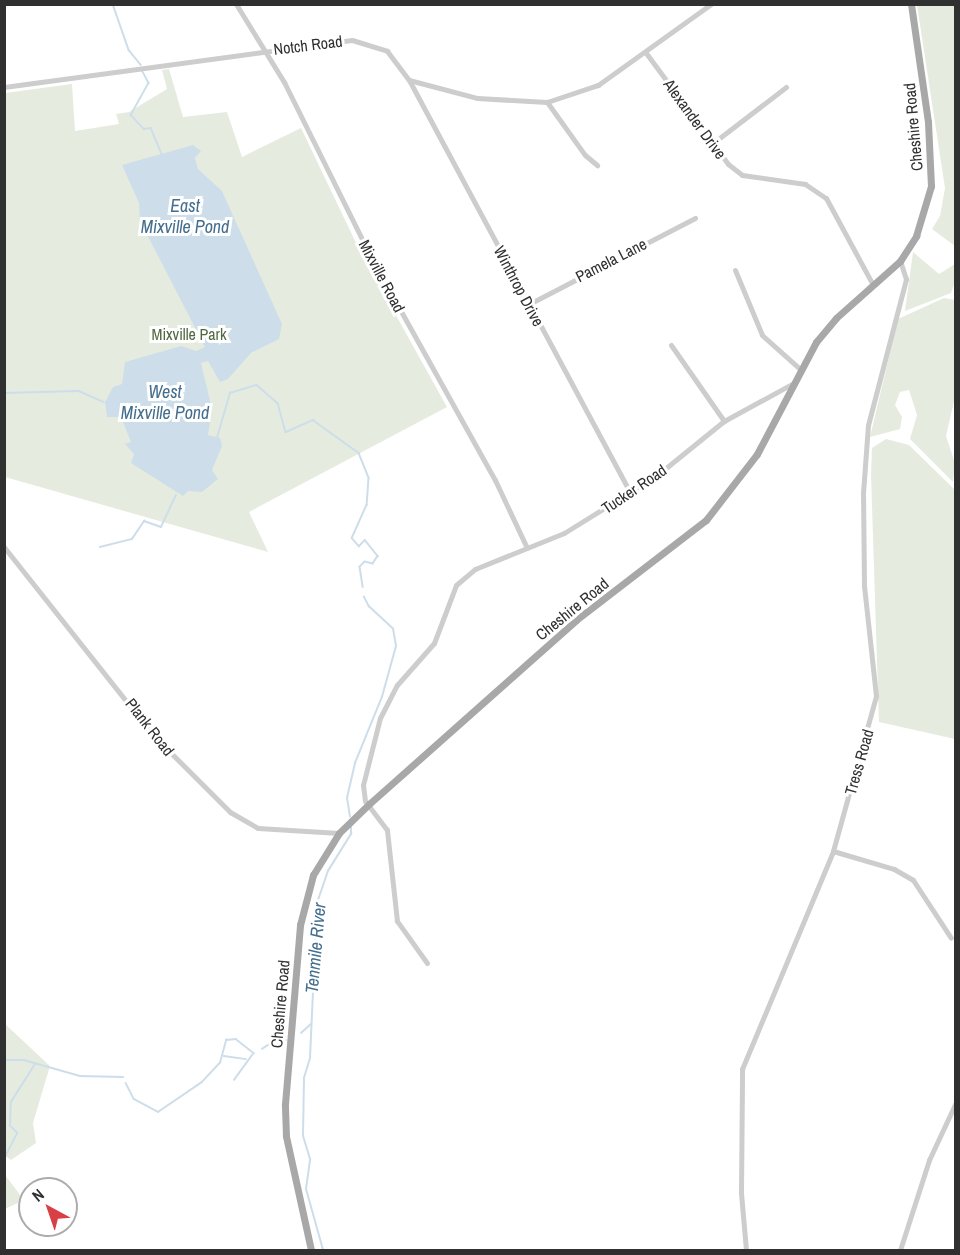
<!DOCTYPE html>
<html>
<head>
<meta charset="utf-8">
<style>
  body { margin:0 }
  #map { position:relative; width:960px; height:1255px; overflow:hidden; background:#fff; font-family:"Archivo Narrow",sans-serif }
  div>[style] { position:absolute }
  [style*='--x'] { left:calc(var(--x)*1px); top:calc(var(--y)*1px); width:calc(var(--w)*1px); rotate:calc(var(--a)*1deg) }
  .green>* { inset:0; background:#e5ecdf }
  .water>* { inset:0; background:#cddeea }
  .stream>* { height:1.5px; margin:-0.75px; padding:0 0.75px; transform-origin:0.75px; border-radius:0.75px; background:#cddeea }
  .minor>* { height:5px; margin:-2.5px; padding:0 2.5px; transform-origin:2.5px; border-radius:2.5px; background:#cdcdcd }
  .major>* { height:7px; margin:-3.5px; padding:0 3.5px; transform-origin:3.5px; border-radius:3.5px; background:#a8a8a8 }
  span { translate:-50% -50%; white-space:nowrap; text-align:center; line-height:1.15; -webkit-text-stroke:6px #fff; paint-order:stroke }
  .street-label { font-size:16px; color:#303030 }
  .park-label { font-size:16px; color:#526940 }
  .water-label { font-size:18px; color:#436e8d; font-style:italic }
  .frame { position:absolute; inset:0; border:6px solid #303030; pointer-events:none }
  .north { position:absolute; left:18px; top:1177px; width:60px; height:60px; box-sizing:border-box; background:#fff; border:2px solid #acacac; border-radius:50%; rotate:320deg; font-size:16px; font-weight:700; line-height:24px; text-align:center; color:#303030 }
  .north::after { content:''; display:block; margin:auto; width:21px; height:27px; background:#d94046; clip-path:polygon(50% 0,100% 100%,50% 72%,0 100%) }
</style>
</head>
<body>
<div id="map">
  <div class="green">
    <i style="clip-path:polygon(917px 5px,955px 5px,955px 246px,932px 229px,940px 216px,945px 188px)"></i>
    <i style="clip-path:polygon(169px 69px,183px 117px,227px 112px,242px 157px,301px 128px,358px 247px,447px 407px,249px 512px,268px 552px,5px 477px,5px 93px,72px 84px,75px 131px,119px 124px,116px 114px,129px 112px,167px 89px,162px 70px)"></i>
    <i style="clip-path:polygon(913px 252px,939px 274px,955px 264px,955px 282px,951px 293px,905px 311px)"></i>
    <i style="clip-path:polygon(944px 298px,955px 300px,955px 397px,946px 436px,955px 463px,953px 482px,910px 439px,917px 415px,909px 390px,900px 392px,895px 405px,902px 417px,900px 429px,870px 437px,898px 319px)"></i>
    <i style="clip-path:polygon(886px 439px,909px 445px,955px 490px,955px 739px,879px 722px,871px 475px,872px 448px)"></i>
    <i style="clip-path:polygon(4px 1023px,50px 1066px,33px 1123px,36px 1143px,11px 1160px,4px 1155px)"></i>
    <i style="clip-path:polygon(5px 1175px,24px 1200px,5px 1209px,4px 1209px)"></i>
  </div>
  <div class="water">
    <i style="clip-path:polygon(193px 145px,201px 151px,195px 158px,198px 169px,222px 191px,282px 324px,279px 339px,251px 353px,228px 379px,220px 382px,208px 361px,201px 363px,212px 409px,208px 435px,220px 438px,222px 446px,212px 470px,218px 479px,202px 492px,188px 491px,183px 496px,131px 463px,134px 454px,125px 444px,131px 442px,121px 417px,107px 417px,105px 402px,113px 387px,122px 384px,125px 362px,181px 346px,196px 351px,205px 347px,140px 221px,139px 203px,122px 165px)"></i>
  </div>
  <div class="stream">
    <i style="--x:113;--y:4;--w:49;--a:70.8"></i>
    <i style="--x:129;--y:50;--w:19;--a:51"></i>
    <i style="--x:142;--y:70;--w:15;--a:62"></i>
    <i style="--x:149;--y:83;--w:37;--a:119"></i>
    <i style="--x:131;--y:115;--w:19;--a:47"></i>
    <i style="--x:144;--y:129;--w:7;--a:-8"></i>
    <i style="--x:151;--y:128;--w:28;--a:67"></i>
    <i style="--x:4;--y:393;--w:75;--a:-1.5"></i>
    <i style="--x:79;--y:391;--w:27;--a:24"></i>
    <i style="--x:217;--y:438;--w:47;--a:-73.9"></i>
    <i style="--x:230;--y:393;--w:28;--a:-17"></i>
    <i style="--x:257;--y:385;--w:28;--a:41"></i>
    <i style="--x:278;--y:403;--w:30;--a:75"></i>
    <i style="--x:286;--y:432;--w:30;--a:-24"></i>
    <i style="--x:313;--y:420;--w:57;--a:35.7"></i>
    <i style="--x:359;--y:453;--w:27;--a:68"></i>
    <i style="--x:369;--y:478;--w:27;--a:94"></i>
    <i style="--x:367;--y:505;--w:36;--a:114"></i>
    <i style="--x:352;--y:538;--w:11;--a:49"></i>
    <i style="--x:359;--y:546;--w:8;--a:-45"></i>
    <i style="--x:365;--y:540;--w:21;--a:51"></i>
    <i style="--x:378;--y:556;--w:9;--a:122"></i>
    <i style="--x:373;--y:564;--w:8;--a:-166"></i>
    <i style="--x:365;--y:562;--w:7;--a:135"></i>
    <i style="--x:360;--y:567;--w:20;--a:81"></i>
    <i style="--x:100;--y:547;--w:33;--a:-14"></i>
    <i style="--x:132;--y:539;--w:22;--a:-56"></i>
    <i style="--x:144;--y:521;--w:18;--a:19"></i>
    <i style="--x:161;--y:527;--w:35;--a:-65"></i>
    <i style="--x:350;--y:817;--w:19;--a:-99"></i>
    <i style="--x:347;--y:798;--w:36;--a:-77"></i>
    <i style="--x:355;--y:763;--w:71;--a:-67.8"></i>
    <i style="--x:382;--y:697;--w:53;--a:-74.6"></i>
    <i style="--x:396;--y:646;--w:17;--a:-100"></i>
    <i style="--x:393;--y:629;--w:33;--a:-137"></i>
    <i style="--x:369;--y:607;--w:11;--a:-117"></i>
    <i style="--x:301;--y:1033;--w:13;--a:-42"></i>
    <i style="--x:262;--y:1049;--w:20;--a:-33"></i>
    <i style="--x:279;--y:1038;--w:7;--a:16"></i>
    <i style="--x:224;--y:1056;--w:22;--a:8"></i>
    <i style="--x:4;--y:1060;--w:20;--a:0"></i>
    <i style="--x:24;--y:1060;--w:58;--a:15.9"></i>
    <i style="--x:80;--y:1076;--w:43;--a:1.3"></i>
    <i style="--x:234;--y:1080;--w:31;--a:-54"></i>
    <i style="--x:126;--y:1083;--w:18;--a:63"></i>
    <i style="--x:134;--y:1099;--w:27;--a:28"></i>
    <i style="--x:158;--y:1112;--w:53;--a:-34.3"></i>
    <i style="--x:202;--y:1082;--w:26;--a:-47"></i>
    <i style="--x:220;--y:1063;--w:24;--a:-75"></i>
    <i style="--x:226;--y:1040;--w:10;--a:-6"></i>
    <i style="--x:236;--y:1039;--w:23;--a:38"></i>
    <i style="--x:4;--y:1159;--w:29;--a:-63"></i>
    <i style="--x:17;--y:1133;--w:10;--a:-135"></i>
    <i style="--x:10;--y:1126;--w:24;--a:-88"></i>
    <i style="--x:11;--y:1102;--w:45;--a:-57.7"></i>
    <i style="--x:323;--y:1250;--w:63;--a:-105.6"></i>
    <i style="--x:306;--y:1189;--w:30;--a:-82"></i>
    <i style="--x:310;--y:1159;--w:24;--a:-107"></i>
    <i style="--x:303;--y:1136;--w:58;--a:-89"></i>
    <i style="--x:304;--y:1078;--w:21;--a:-73"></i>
    <i style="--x:310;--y:1058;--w:155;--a:-87.4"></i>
    <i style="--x:317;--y:903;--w:34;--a:-71"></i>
    <i style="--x:328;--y:871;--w:44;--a:-58.1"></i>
    <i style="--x:351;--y:834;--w:9;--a:-90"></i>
  </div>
  <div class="minor">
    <i style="--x:236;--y:4;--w:92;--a:58.4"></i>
    <i style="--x:284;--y:82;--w:200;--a:63.6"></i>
    <i style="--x:373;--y:261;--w:251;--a:60.9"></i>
    <i style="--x:495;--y:480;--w:75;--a:64.8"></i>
    <i style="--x:646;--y:53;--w:138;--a:53.5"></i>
    <i style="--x:728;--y:164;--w:18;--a:38"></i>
    <i style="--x:742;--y:175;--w:64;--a:8.1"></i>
    <i style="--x:805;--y:184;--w:25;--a:34"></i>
    <i style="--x:826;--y:198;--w:99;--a:61.6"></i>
    <i style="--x:409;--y:80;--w:468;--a:61.8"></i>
    <i style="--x:4;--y:87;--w:351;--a:-7.7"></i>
    <i style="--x:352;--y:40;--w:37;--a:17"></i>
    <i style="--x:387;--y:51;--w:36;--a:53"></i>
    <i style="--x:409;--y:80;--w:70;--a:14.8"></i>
    <i style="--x:477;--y:98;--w:70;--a:3.3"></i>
    <i style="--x:547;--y:102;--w:54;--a:-18.4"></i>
    <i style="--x:598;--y:85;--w:139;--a:-35.6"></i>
    <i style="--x:547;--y:102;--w:65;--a:54.4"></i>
    <i style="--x:585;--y:155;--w:16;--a:40"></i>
    <i style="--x:713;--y:143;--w:92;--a:-37.5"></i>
    <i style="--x:735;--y:270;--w:70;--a:67.4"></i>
    <i style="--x:762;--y:335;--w:50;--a:41.7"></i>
    <i style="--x:529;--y:304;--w:187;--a:-27.4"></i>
    <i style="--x:671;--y:345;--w:93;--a:55.1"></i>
    <i style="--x:4;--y:547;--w:240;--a:51.6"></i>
    <i style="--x:153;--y:735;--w:109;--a:45"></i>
    <i style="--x:230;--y:812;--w:32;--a:30"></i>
    <i style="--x:258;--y:828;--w:81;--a:3.5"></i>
    <i style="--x:833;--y:851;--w:64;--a:16.4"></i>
    <i style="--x:894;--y:869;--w:22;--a:30"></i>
    <i style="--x:913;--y:880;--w:69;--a:56.8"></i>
    <i style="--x:427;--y:963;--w:52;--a:-125.5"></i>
    <i style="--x:397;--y:921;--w:92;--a:-96.3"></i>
    <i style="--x:387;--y:830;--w:36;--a:-127"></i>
    <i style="--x:365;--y:801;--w:16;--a:-97"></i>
    <i style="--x:363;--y:785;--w:69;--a:-75.8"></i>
    <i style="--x:380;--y:718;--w:37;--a:-63"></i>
    <i style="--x:397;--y:685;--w:56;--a:-48.6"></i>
    <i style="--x:434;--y:643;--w:62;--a:-69.2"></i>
    <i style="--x:456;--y:585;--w:25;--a:-40"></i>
    <i style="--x:475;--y:569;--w:96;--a:-22"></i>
    <i style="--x:564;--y:533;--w:108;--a:-31.8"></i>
    <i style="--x:656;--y:476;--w:87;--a:-39"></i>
    <i style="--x:724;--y:421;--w:77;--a:-28.6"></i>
    <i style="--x:746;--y:1250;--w:57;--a:-95"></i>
    <i style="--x:741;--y:1193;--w:124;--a:-89.5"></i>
    <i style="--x:742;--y:1069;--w:236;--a:-67.3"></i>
    <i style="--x:833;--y:851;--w:161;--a:-74.5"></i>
    <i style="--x:876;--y:696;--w:112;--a:-96.2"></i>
    <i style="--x:864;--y:585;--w:92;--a:-90.6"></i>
    <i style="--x:863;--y:493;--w:68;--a:-85.8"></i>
    <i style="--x:868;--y:425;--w:151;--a:-75.4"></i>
    <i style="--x:906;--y:279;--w:19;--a:-108"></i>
    <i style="--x:900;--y:1250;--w:95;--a:-72.1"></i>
    <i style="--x:929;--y:1160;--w:64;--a:-65"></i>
  </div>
  <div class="major">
    <i style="--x:311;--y:1250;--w:117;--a:-102.4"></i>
    <i style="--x:286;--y:1136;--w:32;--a:-92"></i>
    <i style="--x:285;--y:1104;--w:180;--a:-85.2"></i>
    <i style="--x:300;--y:925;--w:52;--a:-75.4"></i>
    <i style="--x:313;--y:875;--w:49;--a:-58.2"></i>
    <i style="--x:339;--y:833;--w:42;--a:-44"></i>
    <i style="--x:369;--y:804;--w:277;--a:-41.6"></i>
    <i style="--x:576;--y:620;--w:164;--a:-37.6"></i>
    <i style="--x:706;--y:520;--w:83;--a:-52.3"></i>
    <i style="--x:757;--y:454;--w:127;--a:-62.2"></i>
    <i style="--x:816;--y:342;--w:31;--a:-50"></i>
    <i style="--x:836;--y:318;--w:86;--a:-41.7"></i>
    <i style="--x:900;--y:261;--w:30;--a:-57"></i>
    <i style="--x:916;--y:236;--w:52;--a:-73.3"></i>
    <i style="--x:931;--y:186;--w:64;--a:-92.7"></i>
    <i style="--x:928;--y:122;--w:119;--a:-98.2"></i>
  </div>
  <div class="street-label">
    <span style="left:308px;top:45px;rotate:-7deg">Notch Road</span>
    <span style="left:695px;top:119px;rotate:54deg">Alexander Drive</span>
    <span style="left:913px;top:127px;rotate:-95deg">Cheshire Road</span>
    <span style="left:611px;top:260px;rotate:-27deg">Pamela Lane</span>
    <span style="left:382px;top:276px;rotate:62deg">Mixville Road</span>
    <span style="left:519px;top:286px;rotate:62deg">Winthrop Drive</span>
    <span style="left:634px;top:489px;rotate:-34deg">Tucker Road</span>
    <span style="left:572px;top:609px;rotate:-39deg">Cheshire Road</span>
    <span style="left:150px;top:727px;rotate:52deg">Plank Road</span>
    <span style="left:859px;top:762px;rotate:-74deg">Tress Road</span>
    <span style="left:280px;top:1004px;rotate:-85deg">Cheshire Road</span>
  </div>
  <div class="park-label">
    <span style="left:189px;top:334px">Mixville Park</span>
  </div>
  <div class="water-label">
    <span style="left:185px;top:217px">East<br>Mixville Pond</span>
    <span style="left:165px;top:403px">West<br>Mixville Pond</span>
    <span style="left:316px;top:948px;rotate:-85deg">Tenmile River</span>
  </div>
  <div class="frame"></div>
  <div class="north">N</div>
</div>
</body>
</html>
